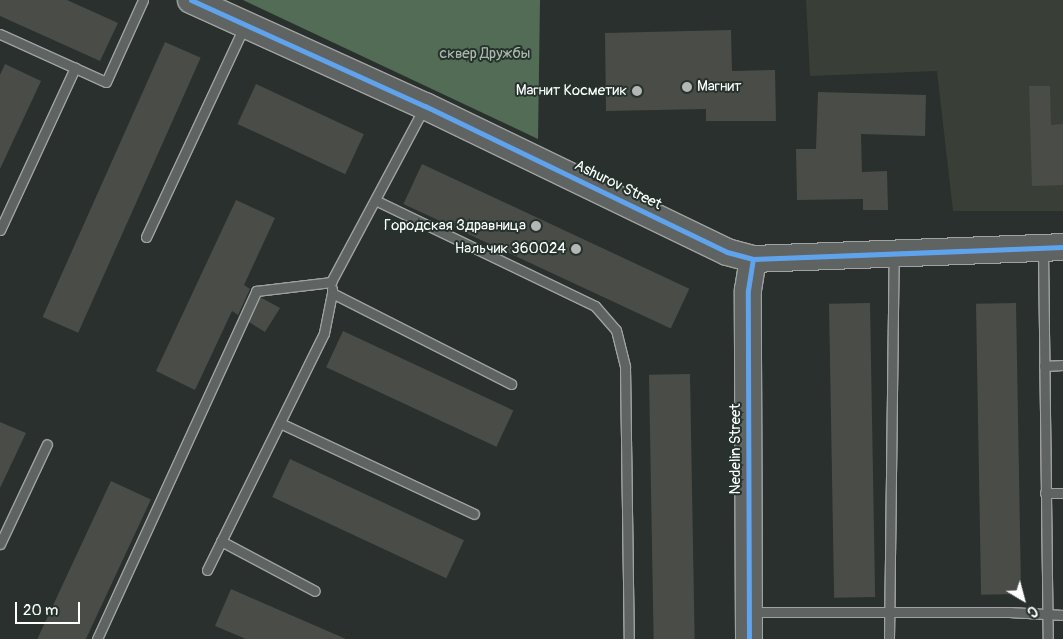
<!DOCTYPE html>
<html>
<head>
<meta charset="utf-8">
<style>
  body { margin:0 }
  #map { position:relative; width:1063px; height:639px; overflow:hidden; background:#29302d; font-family:Pangolin,sans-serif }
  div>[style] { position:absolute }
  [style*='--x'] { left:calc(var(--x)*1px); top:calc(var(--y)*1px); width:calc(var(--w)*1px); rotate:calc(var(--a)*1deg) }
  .built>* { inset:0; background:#393f37 }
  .green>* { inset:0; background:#526c56 }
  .building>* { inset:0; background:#4a4c47; transform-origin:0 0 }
  .roads { filter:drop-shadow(1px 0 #9fa2a0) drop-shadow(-1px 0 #9fa2a0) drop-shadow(0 1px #9fa2a0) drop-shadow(0 -1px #9fa2a0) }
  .lane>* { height:9px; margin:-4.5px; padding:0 4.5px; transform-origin:4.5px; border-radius:4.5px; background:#5f6362 }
  .secondary>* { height:26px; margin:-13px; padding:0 13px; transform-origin:13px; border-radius:13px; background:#5f6362 }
  .cycleway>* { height:5px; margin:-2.5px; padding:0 2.5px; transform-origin:2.5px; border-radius:2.5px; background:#60a3ed }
  .dots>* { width:14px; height:14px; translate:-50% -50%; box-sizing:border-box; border:2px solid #26332d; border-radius:50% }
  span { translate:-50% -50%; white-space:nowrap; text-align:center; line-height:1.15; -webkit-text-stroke:4px #26332d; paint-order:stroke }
  .park-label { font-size:15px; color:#acbaae }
  .poi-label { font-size:15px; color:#fff }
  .left { translate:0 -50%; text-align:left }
  .right { translate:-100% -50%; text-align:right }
  .street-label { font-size:15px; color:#fff }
  .north { position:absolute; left:998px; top:574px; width:50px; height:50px; -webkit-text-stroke:4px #26332d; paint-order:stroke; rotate:143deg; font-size:14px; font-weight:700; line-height:20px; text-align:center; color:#fff }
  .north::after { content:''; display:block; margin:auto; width:18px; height:22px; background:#fff; clip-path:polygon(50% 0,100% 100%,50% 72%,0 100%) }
  .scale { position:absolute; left:15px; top:602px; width:65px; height:22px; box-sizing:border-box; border:2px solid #fff; border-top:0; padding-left:6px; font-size:15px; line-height:18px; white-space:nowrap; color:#fff; -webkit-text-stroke:4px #26332d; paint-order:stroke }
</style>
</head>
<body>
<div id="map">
  <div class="built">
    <i style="clip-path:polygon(806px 0,1063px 0,1063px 211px,953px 211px,937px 71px,810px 76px)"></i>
  </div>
  <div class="green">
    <i style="clip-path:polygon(243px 0,540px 0,538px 139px)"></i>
  </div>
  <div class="building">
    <i style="clip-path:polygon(0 0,67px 0,118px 23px,100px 61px,0 16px)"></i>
    <i style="clip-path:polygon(731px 30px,732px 71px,775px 70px,776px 121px,706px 121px,706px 109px,606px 111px,605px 33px)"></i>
    <i style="left:165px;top:42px;width:39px;height:301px;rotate:24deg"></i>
    <i style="clip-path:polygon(5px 64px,41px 81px,0 169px,0 75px)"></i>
    <i style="left:256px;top:84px;width:119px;height:44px;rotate:25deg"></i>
    <i style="clip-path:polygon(1029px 86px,1050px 86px,1051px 125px,1063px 124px,1063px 185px,1032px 186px)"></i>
    <i style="clip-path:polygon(818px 92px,926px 95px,925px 136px,861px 134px,862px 172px,887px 171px,888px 210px,863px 210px,863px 199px,797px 200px,796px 149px,816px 149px)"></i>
    <i style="left:422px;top:164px;width:295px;height:44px;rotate:25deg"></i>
    <i style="clip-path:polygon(236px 200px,275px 218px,244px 285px,250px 289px,238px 315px,232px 311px,195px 390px,156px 371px)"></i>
    <i style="clip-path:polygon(260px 297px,280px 308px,265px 332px,249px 322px)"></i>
    <i style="left:870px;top:303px;width:294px;height:41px;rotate:89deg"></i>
    <i style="left:1016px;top:303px;width:291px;height:40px;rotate:89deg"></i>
    <i style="left:343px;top:331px;width:188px;height:40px;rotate:25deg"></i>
    <i style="left:690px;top:374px;width:265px;height:41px;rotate:89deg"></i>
    <i style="clip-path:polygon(0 422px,26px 433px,0 488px)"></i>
    <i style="left:290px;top:459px;width:192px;height:42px;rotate:25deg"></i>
    <i style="left:111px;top:481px;width:44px;height:175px;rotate:25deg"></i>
    <i style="clip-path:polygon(231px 589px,293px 616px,346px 639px,246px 639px,215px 626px)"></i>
  </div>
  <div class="roads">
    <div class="lane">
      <i style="--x:0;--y:34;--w:116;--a:24.4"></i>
      <i style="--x:106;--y:82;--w:90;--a:-65.7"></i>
      <i style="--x:377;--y:201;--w:242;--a:25.7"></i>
      <i style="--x:595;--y:306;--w:32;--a:49"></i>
      <i style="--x:616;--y:330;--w:38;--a:76"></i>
      <i style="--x:625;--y:367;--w:272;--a:89.2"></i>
      <i style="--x:0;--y:230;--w:179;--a:-65.2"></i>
      <i style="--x:146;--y:237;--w:232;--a:-65"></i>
      <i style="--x:1043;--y:249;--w:390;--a:89.3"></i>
      <i style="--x:332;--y:289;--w:4;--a:90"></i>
      <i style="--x:332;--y:293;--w:201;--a:26.9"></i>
      <i style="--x:1044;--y:366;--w:19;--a:-3"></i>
      <i style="--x:280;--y:423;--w:214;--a:25.1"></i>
      <i style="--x:1045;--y:493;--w:18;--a:0"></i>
      <i style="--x:221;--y:541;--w:106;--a:28"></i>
      <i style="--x:0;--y:544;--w:110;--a:-64.8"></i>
      <i style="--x:207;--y:570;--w:264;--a:-63.7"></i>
      <i style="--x:324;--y:333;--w:41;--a:-78.7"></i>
      <i style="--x:751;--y:612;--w:258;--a:0"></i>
      <i style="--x:1009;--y:612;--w:54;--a:3.2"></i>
      <i style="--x:97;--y:639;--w:383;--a:-65.4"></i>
      <i style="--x:256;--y:291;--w:76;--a:-6.8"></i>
      <i style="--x:331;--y:282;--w:197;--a:-61.9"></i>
      <i style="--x:889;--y:639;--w:383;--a:-89.3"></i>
    </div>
    <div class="secondary">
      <i style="--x:191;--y:0;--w:257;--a:24.4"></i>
      <i style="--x:425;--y:106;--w:335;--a:25.8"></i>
      <i style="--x:727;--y:252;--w:27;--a:15"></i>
      <i style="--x:753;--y:259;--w:310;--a:-2.2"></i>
      <i style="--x:749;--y:639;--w:349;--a:-90.2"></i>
      <i style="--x:748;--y:290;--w:31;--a:-81"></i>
    </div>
  </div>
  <div class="cycleway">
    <i style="--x:191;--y:0;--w:257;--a:24.4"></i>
    <i style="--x:425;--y:106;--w:335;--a:25.8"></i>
    <i style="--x:727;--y:252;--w:27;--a:15"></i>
    <i style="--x:753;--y:259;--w:310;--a:-2.2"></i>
    <i style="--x:749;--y:639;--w:349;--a:-90.2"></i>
    <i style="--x:748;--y:290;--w:31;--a:-81"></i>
  </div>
  <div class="dots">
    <i style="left:687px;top:87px;background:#b4b7b6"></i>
    <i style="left:637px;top:91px;background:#b4b7b6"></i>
    <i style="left:536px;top:226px;background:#b4b7b6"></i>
    <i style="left:576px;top:249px;background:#b4b7b6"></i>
  </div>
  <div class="park-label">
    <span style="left:485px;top:54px">сквер Дружбы</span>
  </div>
  <div class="poi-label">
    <span class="left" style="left:697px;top:87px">Магнит</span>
    <span class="right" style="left:627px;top:91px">Магнит Косметик</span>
    <span class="right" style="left:526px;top:226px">Городская Здравница</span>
    <span class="right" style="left:566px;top:249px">Нальчик 360024</span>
  </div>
  <div class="street-label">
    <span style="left:618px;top:185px;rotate:26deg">Ashurov Street</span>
    <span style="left:736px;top:449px;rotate:-90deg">Nedelin Street</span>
  </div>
  <div class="north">С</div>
  <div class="scale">20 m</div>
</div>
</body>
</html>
